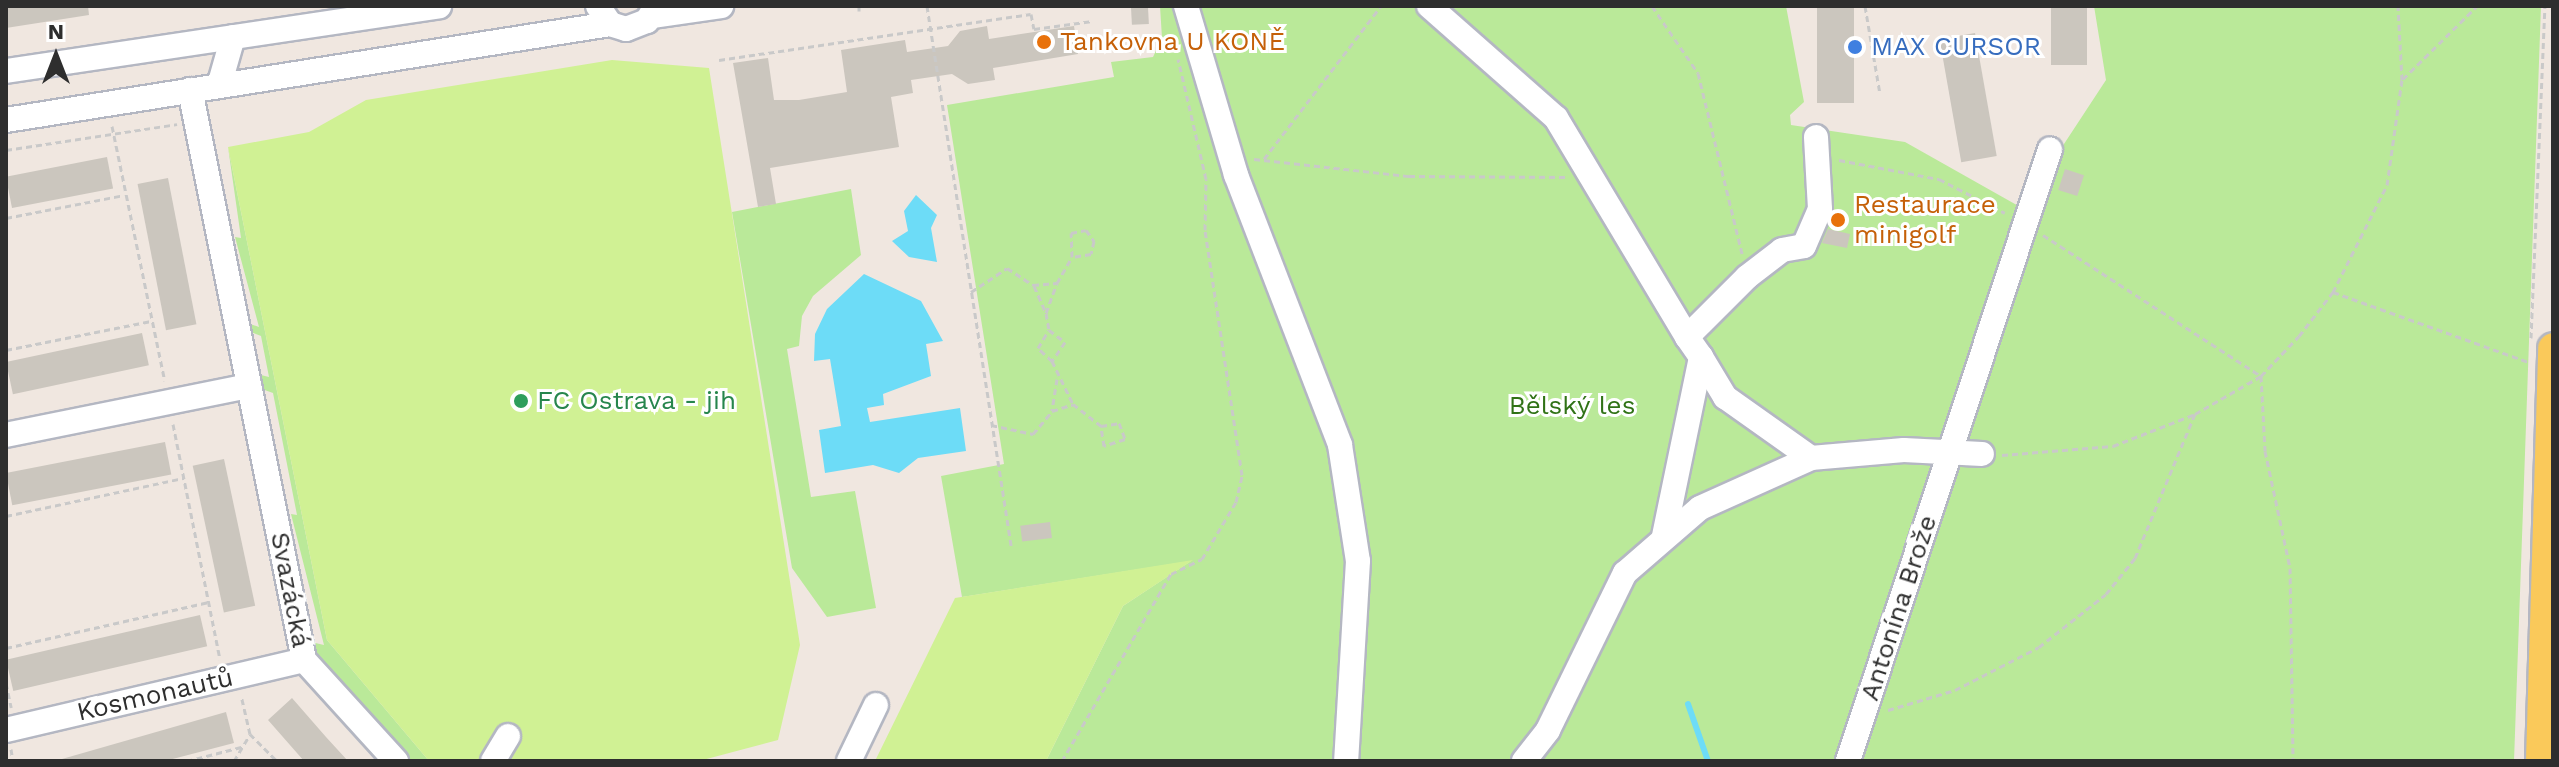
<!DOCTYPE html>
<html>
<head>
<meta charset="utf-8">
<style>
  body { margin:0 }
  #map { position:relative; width:2559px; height:767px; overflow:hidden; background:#f0e7e0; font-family:"Work Sans",sans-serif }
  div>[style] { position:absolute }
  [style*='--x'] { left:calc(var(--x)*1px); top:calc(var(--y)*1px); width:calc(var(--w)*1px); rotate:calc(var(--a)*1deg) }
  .green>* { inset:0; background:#bae999 }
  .pitch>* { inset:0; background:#d0f194 }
  .water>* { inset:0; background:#6ddcf7 }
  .stream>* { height:6px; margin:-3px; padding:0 3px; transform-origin:3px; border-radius:3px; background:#6ddcf7 }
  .building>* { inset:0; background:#cbc6be; transform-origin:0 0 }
  .path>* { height:3px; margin-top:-1.5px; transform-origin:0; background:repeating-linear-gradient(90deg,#c9c9c9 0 6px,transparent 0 10px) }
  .roads { filter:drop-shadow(2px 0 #b4b7c2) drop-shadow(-2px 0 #b4b7c2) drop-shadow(0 2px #b4b7c2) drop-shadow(0 -2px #b4b7c2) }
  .minor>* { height:24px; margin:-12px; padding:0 12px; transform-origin:12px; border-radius:12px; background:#fff }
  .major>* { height:30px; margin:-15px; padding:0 15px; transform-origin:15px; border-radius:15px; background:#fac95a }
  .dots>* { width:22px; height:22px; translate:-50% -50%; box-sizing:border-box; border:4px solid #fff; border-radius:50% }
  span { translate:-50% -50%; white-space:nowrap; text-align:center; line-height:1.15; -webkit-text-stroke:6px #fff; paint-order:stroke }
  .food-label { font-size:26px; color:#c56008 }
  .left { translate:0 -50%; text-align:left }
  .shop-label { font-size:26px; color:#366cbe }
  .leisure-label { font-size:26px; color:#27864d }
  .park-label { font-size:26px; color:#307216 }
  .street-label { font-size:26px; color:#2e2e2e }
  .frame { position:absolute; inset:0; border:8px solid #2e2e2e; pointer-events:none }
  .north { position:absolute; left:16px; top:16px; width:80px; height:80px; -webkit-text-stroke:6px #fff; paint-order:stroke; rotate:0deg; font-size:22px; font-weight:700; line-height:32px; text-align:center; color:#2e2e2e }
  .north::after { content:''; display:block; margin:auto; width:28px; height:36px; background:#2e2e2e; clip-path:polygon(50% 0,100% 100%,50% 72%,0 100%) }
</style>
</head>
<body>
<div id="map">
  <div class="green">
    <i style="clip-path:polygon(1160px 6px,1786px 6px,1804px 102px,1790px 115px,1791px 125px,1905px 142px,2022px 208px,2106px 80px,2094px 6px,2541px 6px,2514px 761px,1046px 761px,1123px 606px,1191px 561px,962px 597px,941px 476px,1004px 464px,947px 105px,1114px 77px,1111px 62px,1153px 57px,1162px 38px)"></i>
    <i style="clip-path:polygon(228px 147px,327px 640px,429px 761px,405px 761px,317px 663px,311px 642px,324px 645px,291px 514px,297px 515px,273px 393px,259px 388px,257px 374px,269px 377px,261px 336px,248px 331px,247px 323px,259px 327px,235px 237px,241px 238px)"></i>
    <i style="clip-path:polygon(851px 189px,861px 255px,813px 296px,802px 316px,799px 346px,787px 349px,811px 497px,855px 491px,876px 608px,827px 617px,792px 568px,732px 212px)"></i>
  </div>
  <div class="pitch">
    <i style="clip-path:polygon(612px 60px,709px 68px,800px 645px,778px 740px,699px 761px,429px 761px,327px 640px,228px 147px,309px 132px,366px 100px)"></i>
    <i style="clip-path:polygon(1193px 560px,1123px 606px,1046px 761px,875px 761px,955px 598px)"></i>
  </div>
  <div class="water">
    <i style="clip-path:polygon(916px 195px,937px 215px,931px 228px,937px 262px,909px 257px,892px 241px,908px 231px,904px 211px)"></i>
    <i style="clip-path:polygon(864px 274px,921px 301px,943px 341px,926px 344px,931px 376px,883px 394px,884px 405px,867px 408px,870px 422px,960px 408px,966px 451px,918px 458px,899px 473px,873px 465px,825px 473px,819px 430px,841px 426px,830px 359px,814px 361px,815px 334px,827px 309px)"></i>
  </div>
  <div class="stream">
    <i style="--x:1688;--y:704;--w:60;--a:70.7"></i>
  </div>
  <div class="building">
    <i style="clip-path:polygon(6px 6px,88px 6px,89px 15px,6px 28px)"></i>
    <i style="left:1817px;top:6px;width:37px;height:97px"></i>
    <i style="left:2051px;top:6px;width:36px;height:59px"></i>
    <i style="left:1148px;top:7px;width:17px;height:17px;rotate:87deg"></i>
    <i style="clip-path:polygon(987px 26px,989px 39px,1074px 26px,1078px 54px,993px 68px,995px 80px,968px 84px,952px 74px,911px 80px,913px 93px,891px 97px,899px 147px,770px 168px,776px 204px,758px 207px,733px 63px,768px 58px,774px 100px,799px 100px,847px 92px,841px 50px,905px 40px,907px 52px,948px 46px,960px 31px)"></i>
    <i style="left:1975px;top:33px;width:125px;height:36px;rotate:80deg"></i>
    <i style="left:107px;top:157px;width:32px;height:103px;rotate:79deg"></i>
    <i style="left:2065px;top:169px;width:20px;height:22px;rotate:18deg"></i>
    <i style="left:168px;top:178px;width:149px;height:31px;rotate:79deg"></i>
    <i style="clip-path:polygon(1828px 229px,1850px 234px,1847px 248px,1822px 243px)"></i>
    <i style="left:142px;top:333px;width:33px;height:139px;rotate:78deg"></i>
    <i style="left:165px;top:442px;width:33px;height:162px;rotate:79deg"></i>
    <i style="left:224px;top:459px;width:150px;height:32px;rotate:78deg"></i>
    <i style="left:1050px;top:522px;width:16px;height:30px;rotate:83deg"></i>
    <i style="left:200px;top:615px;width:32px;height:199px;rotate:77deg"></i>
    <i style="clip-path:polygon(292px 698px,326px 737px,348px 761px,304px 761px,268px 720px)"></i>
    <i style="clip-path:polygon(226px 712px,234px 743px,165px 761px,55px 761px)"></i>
  </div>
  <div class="path">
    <i style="--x:859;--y:6;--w:5;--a:90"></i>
    <i style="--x:927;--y:6;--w:546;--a:81.14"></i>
    <i style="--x:1310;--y:6;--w:74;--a:0"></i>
    <i style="--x:1652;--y:6;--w:81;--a:55.5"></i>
    <i style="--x:1698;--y:73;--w:186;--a:76.3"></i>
    <i style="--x:1865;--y:6;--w:89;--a:80.3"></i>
    <i style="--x:719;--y:60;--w:315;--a:-8.4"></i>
    <i style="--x:1031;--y:14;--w:15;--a:79"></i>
    <i style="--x:1034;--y:29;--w:59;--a:-7.9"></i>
    <i style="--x:2403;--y:79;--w:104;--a:-44.6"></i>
    <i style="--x:112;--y:126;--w:260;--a:78.3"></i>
    <i style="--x:6;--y:150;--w:173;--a:-8.6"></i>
    <i style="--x:1254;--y:159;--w:156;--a:6.3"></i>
    <i style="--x:1409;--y:176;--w:157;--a:0.4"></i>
    <i style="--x:1264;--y:159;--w:193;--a:-52.6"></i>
    <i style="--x:1839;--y:160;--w:102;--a:10.8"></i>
    <i style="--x:1939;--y:179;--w:74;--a:27.3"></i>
    <i style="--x:6;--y:218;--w:120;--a:-11"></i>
    <i style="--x:2043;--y:235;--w:260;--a:32.9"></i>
    <i style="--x:2261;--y:376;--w:75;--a:86.9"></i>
    <i style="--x:2265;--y:451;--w:120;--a:77.9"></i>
    <i style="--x:2290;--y:568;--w:193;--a:89.1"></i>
    <i style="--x:1034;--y:286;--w:30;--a:66"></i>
    <i style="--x:1046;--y:313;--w:32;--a:-70"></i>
    <i style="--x:971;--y:292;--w:43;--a:-33.7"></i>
    <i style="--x:1007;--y:268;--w:31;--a:33"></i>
    <i style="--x:1033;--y:285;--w:24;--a:-5"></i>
    <i style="--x:1057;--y:283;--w:30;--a:-60"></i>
    <i style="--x:1072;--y:257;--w:24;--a:-92"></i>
    <i style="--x:1071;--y:233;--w:15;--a:-11"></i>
    <i style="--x:1086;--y:230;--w:14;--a:54"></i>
    <i style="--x:1094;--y:241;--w:13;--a:103"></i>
    <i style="--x:1091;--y:254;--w:19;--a:171"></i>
    <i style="--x:2333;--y:292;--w:208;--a:19.7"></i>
    <i style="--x:1046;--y:313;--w:17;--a:80"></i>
    <i style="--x:1049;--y:330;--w:20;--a:37"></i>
    <i style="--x:1065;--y:342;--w:23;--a:124"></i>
    <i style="--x:1052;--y:361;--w:19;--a:-137"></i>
    <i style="--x:1038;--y:348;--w:21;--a:-59"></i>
    <i style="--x:2531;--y:338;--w:332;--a:-87.6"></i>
    <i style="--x:6;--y:350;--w:148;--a:-11.3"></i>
    <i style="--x:1052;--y:361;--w:48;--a:64"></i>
    <i style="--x:1073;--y:404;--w:36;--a:38"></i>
    <i style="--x:1101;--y:426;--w:18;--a:-9"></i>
    <i style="--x:1119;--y:423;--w:17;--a:69"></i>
    <i style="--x:1125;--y:439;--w:22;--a:162"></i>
    <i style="--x:1104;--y:446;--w:20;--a:-99"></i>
    <i style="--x:1057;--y:379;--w:32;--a:99"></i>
    <i style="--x:1052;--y:411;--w:22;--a:-18"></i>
    <i style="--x:173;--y:424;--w:240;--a:78.7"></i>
    <i style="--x:991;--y:425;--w:43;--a:12.1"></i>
    <i style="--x:1033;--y:434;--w:30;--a:-50"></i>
    <i style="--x:2002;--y:455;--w:111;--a:-4.6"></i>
    <i style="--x:2113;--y:446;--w:88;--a:-21.3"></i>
    <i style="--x:2195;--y:414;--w:76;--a:-29.9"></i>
    <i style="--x:2261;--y:376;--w:55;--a:-46.5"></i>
    <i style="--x:2299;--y:336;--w:56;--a:-52.3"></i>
    <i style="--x:2333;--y:292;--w:120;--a:-63.2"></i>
    <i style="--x:2387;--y:185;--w:106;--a:-81.9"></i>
    <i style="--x:2402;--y:80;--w:74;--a:-93.1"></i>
    <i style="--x:6;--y:516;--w:182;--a:-12.1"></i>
    <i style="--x:6;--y:648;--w:208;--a:-12.8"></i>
    <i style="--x:6;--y:683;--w:25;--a:78"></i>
    <i style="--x:1888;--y:710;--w:70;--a:-16.6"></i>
    <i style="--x:1955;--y:690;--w:94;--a:-27.1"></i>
    <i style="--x:2039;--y:647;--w:85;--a:-38.3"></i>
    <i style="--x:2106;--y:594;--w:46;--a:-51.1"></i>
    <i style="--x:2135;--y:558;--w:156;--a:-67.4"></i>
    <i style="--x:250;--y:734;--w:38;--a:45"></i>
    <i style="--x:11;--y:749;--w:12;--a:81"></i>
    <i style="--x:187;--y:761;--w:56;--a:-14.5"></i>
    <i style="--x:234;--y:761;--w:31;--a:-59"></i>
    <i style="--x:250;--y:734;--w:37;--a:-103"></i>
    <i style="--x:1062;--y:761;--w:216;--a:-59.8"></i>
    <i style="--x:1171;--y:574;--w:34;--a:-26"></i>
    <i style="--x:1202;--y:559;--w:66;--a:-59.2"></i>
    <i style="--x:1236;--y:502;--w:28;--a:-77"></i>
    <i style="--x:1242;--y:475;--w:248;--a:-98.6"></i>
    <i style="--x:1205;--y:230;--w:51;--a:-88.9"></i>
    <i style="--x:1206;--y:179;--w:123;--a:-103.1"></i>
  </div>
  <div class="roads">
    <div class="minor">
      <i style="--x:598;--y:6;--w:22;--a:56"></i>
      <i style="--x:610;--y:24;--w:17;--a:17"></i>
      <i style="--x:626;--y:29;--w:22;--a:-21"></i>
      <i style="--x:647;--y:21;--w:17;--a:-59"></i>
      <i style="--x:1186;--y:6;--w:176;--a:73.5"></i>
      <i style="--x:1236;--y:175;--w:289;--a:68.9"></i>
      <i style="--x:1340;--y:445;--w:117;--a:81.2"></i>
      <i style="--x:1358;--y:561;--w:200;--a:93.4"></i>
      <i style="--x:1429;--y:6;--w:169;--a:41.4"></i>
      <i style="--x:1556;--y:118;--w:255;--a:59.1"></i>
      <i style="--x:1687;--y:337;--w:85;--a:-45"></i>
      <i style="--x:1747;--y:277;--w:44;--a:-37.6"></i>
      <i style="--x:1782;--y:250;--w:22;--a:-10"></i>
      <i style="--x:1804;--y:246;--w:40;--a:-66.6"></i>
      <i style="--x:1820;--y:209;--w:72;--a:-93.2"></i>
      <i style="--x:652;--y:16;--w:70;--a:-8.2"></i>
      <i style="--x:6;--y:71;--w:438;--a:-8.5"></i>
      <i style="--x:219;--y:86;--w:51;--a:-74.1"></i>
      <i style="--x:190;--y:90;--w:581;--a:78.69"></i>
      <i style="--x:304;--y:660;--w:137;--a:47.7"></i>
      <i style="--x:6;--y:120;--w:612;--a:-9.03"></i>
      <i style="--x:1701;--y:357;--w:47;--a:59"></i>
      <i style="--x:1725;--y:397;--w:105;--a:35.3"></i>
      <i style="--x:6;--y:435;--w:248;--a:-11.4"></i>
      <i style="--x:1664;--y:536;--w:183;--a:-78.3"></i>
      <i style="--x:1701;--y:357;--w:24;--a:-125"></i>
      <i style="--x:6;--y:730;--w:306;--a:-13.2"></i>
      <i style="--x:493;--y:761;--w:29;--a:-59"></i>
      <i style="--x:849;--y:761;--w:62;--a:-64.3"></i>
      <i style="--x:1524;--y:761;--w:39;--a:-52"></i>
      <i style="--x:1548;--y:730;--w:175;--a:-63.9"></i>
      <i style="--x:1625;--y:573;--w:99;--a:-40.9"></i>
      <i style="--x:1700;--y:508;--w:122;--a:-24.2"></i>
      <i style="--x:1811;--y:458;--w:93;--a:-4.9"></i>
      <i style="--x:1904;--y:450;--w:78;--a:2.9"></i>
      <i style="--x:1848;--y:761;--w:644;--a:-71.73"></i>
    </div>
    <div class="major">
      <i style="--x:2541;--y:761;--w:413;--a:-88.3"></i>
    </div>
  </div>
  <div class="dots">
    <i style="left:1044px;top:42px;background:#e8710a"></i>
    <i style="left:1855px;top:47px;background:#3f7fe0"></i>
    <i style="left:1838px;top:220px;background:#e8710a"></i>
    <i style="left:521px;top:401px;background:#2e9e5b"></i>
  </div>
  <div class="food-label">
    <span class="left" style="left:1060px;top:42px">Tankovna U KONĚ</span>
    <span class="left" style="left:1854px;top:220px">Restaurace<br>minigolf</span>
  </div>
  <div class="shop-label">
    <span class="left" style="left:1871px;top:47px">MAX CURSOR</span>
  </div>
  <div class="leisure-label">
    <span class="left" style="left:537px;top:401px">FC Ostrava - jih</span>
  </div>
  <div class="park-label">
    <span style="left:1572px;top:406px">Bělský les</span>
  </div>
  <div class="street-label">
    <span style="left:290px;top:590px;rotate:79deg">Svazácká</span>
    <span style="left:1899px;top:608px;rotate:-72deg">Antonína Brože</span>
    <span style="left:155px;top:695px;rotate:-13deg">Kosmonautů</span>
  </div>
  <div class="frame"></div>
  <div class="north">N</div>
</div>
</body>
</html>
